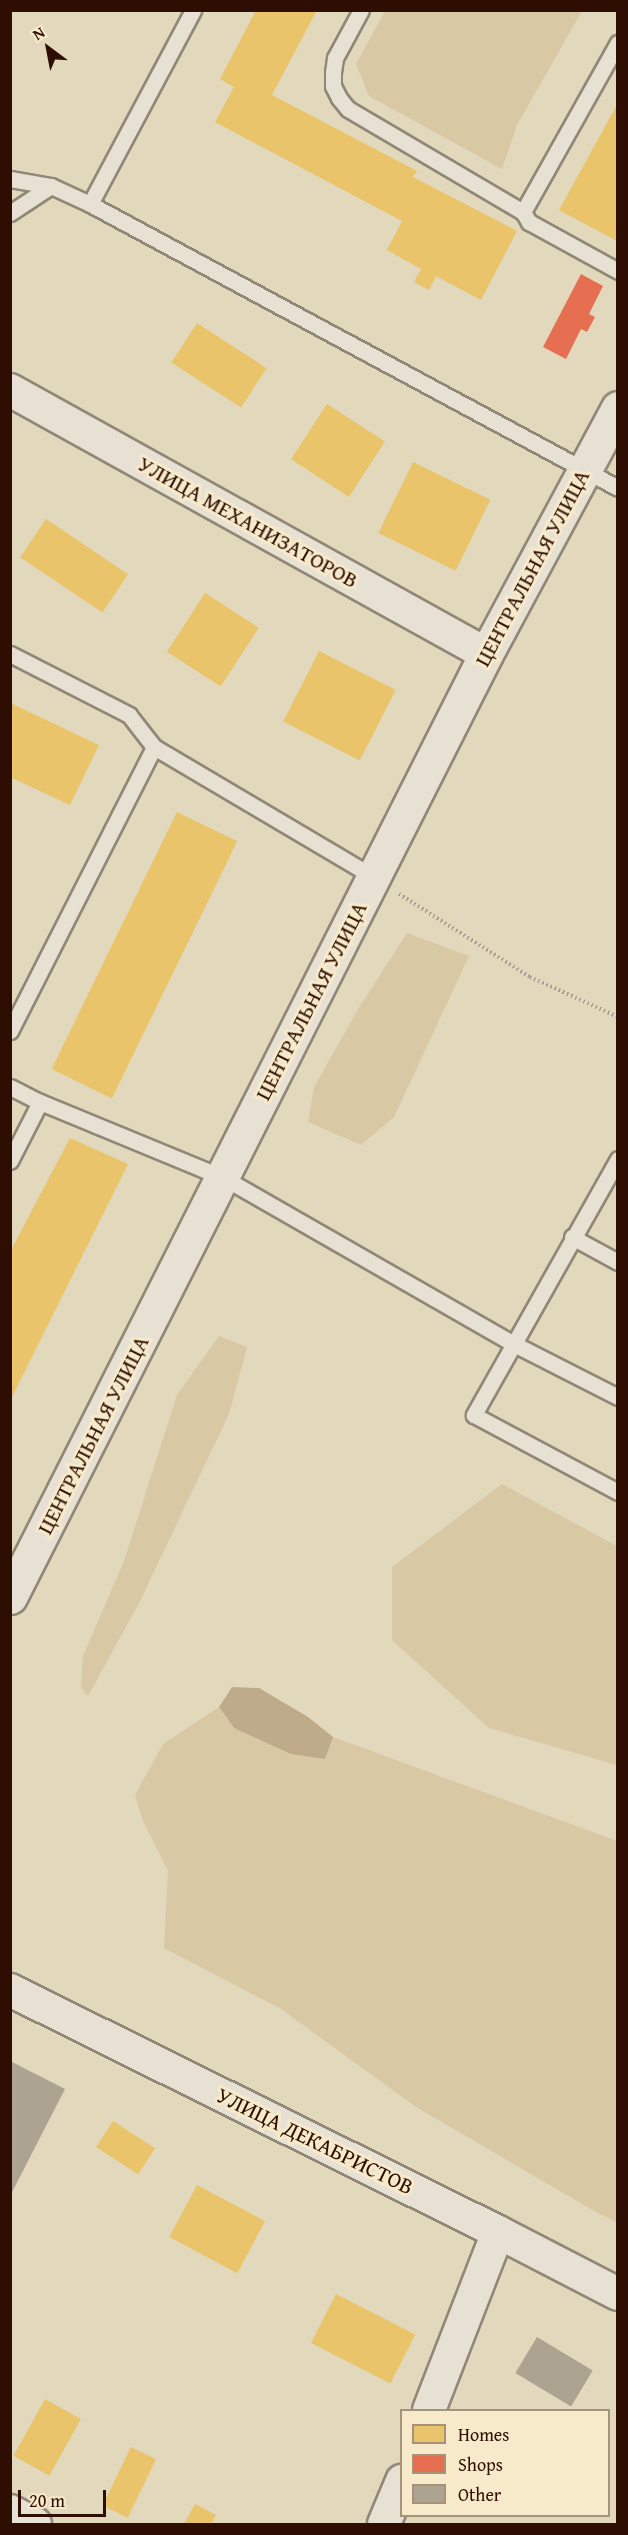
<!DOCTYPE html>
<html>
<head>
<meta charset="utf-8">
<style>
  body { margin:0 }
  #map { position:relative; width:628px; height:2535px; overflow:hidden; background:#e2d8bc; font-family:"Gentium Book Plus",serif }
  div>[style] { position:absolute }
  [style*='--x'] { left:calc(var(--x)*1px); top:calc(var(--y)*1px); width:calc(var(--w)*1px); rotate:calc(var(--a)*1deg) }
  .green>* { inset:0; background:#d8c8a4 }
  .water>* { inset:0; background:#beab89 }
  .homes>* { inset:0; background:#e9c46a; transform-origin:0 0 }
  .shops>* { inset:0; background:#e76f51 }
  .building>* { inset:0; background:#ada391; transform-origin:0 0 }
  .path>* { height:4px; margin-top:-2px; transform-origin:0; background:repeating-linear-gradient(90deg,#a39c90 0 1.5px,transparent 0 4.5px) }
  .roads { filter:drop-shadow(2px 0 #918776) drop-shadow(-2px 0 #918776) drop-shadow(0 2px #918776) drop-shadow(0 -2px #918776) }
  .service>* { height:15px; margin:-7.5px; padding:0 7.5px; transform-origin:7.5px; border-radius:7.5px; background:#e7e1d4 }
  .minor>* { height:32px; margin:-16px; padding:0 16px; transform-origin:16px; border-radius:16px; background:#e7e1d4 }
  .tertiary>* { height:33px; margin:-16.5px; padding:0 16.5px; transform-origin:16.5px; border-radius:16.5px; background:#e7e1d4 }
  span { translate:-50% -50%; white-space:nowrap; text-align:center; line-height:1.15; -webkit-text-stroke:6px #f6eaca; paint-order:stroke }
  .street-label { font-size:22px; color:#2e0e02 }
  .frame { position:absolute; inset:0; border:12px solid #2e0e02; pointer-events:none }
  .legend { position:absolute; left:400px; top:2409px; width:210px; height:108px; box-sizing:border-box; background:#f6eaca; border:2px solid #a6927a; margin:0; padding:8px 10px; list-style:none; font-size:18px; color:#2e0e02 }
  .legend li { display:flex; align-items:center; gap:12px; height:30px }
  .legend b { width:30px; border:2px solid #a6927a }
  .north { position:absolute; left:18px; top:18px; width:60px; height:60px; -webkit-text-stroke:4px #f6eaca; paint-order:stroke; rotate:328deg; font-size:16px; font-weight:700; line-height:24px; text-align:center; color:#2e0e02 }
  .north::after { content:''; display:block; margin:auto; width:21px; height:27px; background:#2e0e02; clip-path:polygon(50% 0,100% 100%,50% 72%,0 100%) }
  .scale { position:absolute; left:18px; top:2490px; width:88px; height:27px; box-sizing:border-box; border:3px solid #2e0e02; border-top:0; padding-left:8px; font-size:18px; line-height:21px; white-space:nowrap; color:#2e0e02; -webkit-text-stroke:4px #f6eaca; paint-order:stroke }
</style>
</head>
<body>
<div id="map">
  <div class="green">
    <i style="clip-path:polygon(385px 11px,385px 10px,582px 11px,517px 125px,502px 169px,369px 96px,356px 64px)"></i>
    <i style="clip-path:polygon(407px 933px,469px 956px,394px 1117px,361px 1145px,308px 1122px,314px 1087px,360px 1006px)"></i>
    <i style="clip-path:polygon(219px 1336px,247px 1347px,229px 1414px,139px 1603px,88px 1696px,81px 1688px,83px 1656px,124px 1561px,177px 1395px)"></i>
    <i style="clip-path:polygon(502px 1484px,617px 1546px,617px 1765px,489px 1728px,392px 1640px,392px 1567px)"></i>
    <i style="clip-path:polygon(219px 1707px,234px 1728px,325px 1759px,333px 1737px,617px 1841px,617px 2222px,596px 2212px,416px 2107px,281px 2009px,164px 1948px,168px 1871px,143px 1821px,135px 1795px,163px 1744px)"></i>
  </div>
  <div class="water">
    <i style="clip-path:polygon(232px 1687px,259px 1688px,308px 1717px,333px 1737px,325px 1759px,291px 1754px,234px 1728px,219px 1707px)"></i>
  </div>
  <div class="homes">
    <i style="clip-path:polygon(256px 10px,317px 10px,272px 95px,417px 171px,413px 177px,517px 231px,481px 300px,436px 276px,429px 290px,414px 282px,421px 269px,387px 250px,402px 221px,215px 122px,234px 87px,220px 79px)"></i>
    <i style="clip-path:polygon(618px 103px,618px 239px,617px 241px,559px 210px)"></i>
    <i style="left:197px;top:323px;width:83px;height:47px;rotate:33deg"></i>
    <i style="left:327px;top:404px;width:69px;height:66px;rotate:33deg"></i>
    <i style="left:413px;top:462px;width:86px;height:79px;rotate:26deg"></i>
    <i style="left:46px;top:519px;width:99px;height:46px;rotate:34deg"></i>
    <i style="left:205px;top:593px;width:64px;height:70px;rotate:33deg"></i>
    <i style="left:319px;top:651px;width:86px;height:79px;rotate:27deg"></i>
    <i style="clip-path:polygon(10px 703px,99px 745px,70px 805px,10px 777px)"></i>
    <i style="left:177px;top:812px;width:67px;height:286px;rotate:26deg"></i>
    <i style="clip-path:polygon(70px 1138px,128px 1164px,10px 1401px,10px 1252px)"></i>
    <i style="left:113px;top:2121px;width:50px;height:31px;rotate:33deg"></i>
    <i style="left:197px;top:2185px;width:77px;height:59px;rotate:28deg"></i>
    <i style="left:336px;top:2294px;width:89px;height:55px;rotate:27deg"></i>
    <i style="left:45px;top:2399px;width:41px;height:65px;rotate:29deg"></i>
    <i style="left:131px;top:2447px;width:28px;height:65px;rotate:26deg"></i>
    <i style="clip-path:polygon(195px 2504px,216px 2515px,211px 2524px,184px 2524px)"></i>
  </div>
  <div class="shops">
    <i style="clip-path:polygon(581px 274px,603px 286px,589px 314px,595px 317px,587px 332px,581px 329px,566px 359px,543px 347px)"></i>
  </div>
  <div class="building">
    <i style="clip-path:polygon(10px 2061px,65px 2089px,10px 2196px)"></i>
    <i style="left:537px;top:2337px;width:65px;height:42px;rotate:31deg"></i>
  </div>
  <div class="path">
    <i style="--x:399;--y:894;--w:155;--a:32.4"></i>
    <i style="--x:530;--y:977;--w:97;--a:24.4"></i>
  </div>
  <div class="roads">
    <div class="service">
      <i style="--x:361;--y:10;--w:55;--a:118.4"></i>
      <i style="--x:335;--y:58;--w:15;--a:98"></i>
      <i style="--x:333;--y:73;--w:13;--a:90"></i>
      <i style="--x:333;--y:86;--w:13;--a:63"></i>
      <i style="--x:339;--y:98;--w:14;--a:51"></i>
      <i style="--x:348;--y:109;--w:203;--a:30.5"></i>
      <i style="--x:523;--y:212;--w:12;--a:59"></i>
      <i style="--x:529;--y:222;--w:102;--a:28.8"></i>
      <i style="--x:10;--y:179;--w:42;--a:9.7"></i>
      <i style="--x:51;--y:186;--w:43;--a:24.8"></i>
      <i style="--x:90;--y:204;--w:600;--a:28.27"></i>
      <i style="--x:90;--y:204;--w:220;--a:-62"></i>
      <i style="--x:523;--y:212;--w:194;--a:-60.7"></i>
      <i style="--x:10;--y:213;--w:49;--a:-33.4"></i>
      <i style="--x:10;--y:654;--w:134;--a:27.1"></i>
      <i style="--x:129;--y:715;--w:41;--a:52"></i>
      <i style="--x:10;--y:1031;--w:318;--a:-63.1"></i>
      <i style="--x:154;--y:747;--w:256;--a:30.6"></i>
      <i style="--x:10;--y:1087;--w:34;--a:27"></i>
      <i style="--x:40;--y:1102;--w:66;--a:117"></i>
      <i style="--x:40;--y:1102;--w:199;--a:22.4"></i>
      <i style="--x:224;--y:1178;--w:332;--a:29.8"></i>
      <i style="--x:512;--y:1343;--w:119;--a:27"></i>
      <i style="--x:618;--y:1159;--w:294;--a:119.4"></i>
      <i style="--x:474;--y:1415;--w:163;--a:28.1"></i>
      <i style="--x:572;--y:1237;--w:52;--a:28.5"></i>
    </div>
    <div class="minor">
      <i style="--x:10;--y:390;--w:544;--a:29.01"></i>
      <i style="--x:10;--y:1990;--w:545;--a:26.38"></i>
      <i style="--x:498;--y:2232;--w:135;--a:27.3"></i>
      <i style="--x:429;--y:2410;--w:191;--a:-68.8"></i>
      <i style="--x:10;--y:2511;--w:28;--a:27"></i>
      <i style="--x:384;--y:2524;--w:47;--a:-67.3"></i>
    </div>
    <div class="tertiary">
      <i style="--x:10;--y:1597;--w:1056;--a:-63.22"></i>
      <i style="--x:486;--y:654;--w:279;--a:-61.8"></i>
    </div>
  </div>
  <div class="street-label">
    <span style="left:248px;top:522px;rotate:29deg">УЛИЦА МЕХАНИЗАТОРОВ</span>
    <span style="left:532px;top:568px;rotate:-62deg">ЦЕНТРАЛЬНАЯ УЛИЦА</span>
    <span style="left:311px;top:1001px;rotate:-63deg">ЦЕНТРАЛЬНАЯ УЛИЦА</span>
    <span style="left:93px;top:1435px;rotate:-63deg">ЦЕНТРАЛЬНАЯ УЛИЦА</span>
    <span style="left:315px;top:2141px;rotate:26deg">УЛИЦА ДЕКАБРИСТОВ</span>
  </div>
  <div class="frame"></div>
  <ul class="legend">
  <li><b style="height:16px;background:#e9c46a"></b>Homes</li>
  <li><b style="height:16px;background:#e76f51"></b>Shops</li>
  <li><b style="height:16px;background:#ada391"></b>Other</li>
  </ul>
  <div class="north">N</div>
  <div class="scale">20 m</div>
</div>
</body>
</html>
